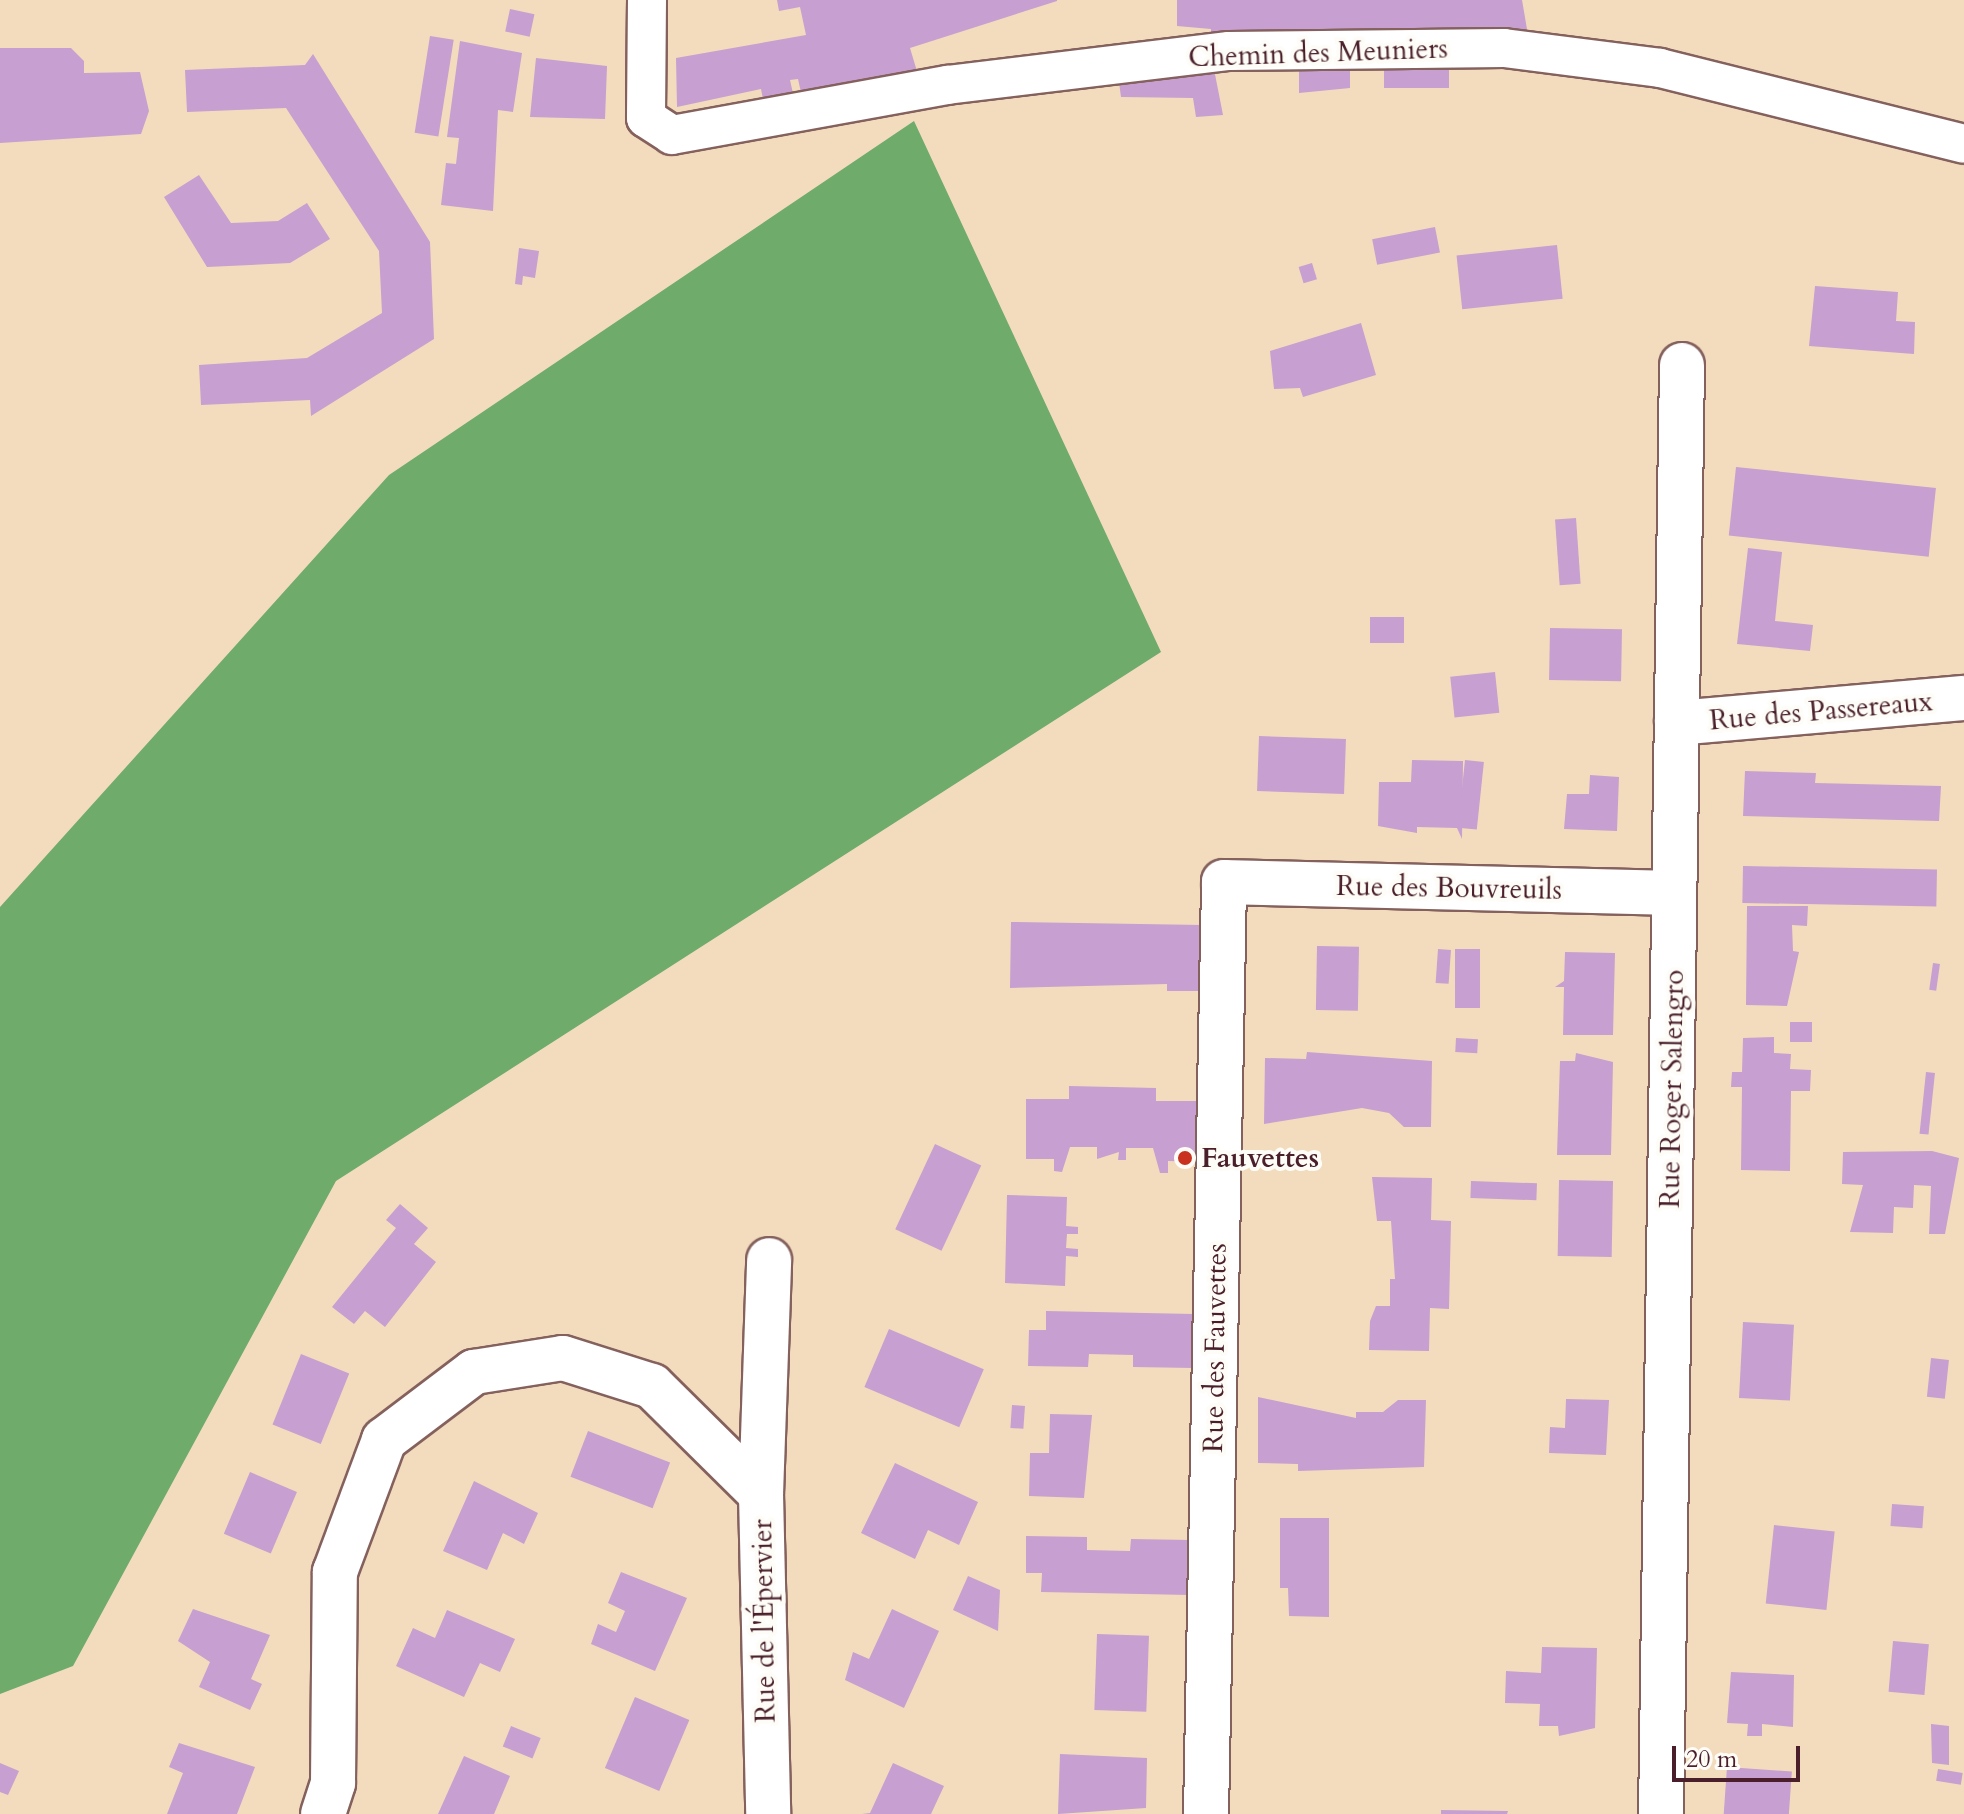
<!DOCTYPE html>
<html>
<head>
<meta charset="utf-8">
<style>
  body { margin:0 }
  #map { position:relative; width:1964px; height:1814px; overflow:hidden; background:#f2dcbd; font-family:Cardo,serif }
  div>[style] { position:absolute }
  [style*='--x'] { left:calc(var(--x)*1px); top:calc(var(--y)*1px); width:calc(var(--w)*1px); rotate:calc(var(--a)*1deg) }
  .forest>* { inset:0; background:#6fab6b }
  .building>* { inset:0; background:#c79fd0; transform-origin:0 0 }
  .roads { filter:drop-shadow(2px 0 #85615e) drop-shadow(-2px 0 #85615e) drop-shadow(0 2px #85615e) drop-shadow(0 -2px #85615e) }
  .pedestrian>* { height:38px; margin:-19px; padding:0 19px; transform-origin:19px; border-radius:19px; background:#fff }
  .minor>* { height:44px; margin:-22px; padding:0 22px; transform-origin:22px; border-radius:22px; background:#fff }
  .dots>* { width:22px; height:22px; translate:-50% -50%; box-sizing:border-box; border:4px solid #fdfcf7; border-radius:50% }
  span { translate:-50% -50%; white-space:nowrap; text-align:center; line-height:1.15; -webkit-text-stroke:8px #fdfcf7; paint-order:stroke }
  .street-label { font-size:28px; color:#4a1f2b }
  .poi-label { font-size:28px; color:#4a1f2b; font-weight:700 }
  .left { translate:0 -50%; text-align:left }
  .scale { position:absolute; left:1672px; top:1746px; width:128px; height:36px; box-sizing:border-box; border:4px solid #4a1f2b; border-top:0; padding-left:10px; font-size:24px; line-height:28px; white-space:nowrap; color:#4a1f2b; -webkit-text-stroke:6px #fdfcf7; paint-order:stroke }
</style>
</head>
<body>
<div id="map">
  <div class="forest">
    <i style="clip-path:polygon(914px 121px,1161px 652px,336px 1181px,73px 1666px,0 1694px,0 907px,389px 475px)"></i>
  </div>
  <div class="building">
    <i style="clip-path:polygon(777px 0,1057px 0,1057px 1px,910px 48px,919px 78px,802px 97px,798px 79px,790px 80px,794px 98px,764px 104px,761px 89px,677px 107px,676px 58px,806px 35px,800px 7px,779px 11px)"></i>
    <i style="clip-path:polygon(1177px 0,1522px 0,1528px 35px,1335px 29px,1211px 38px,1211px 29px,1177px 26px)"></i>
    <i style="left:510px;top:9px;width:25px;height:23px;rotate:12deg"></i>
    <i style="left:430px;top:36px;width:24px;height:98px;rotate:9deg"></i>
    <i style="clip-path:polygon(460px 41px,522px 53px,513px 112px,498px 110px,493px 211px,441px 205px,446px 163px,456px 164px,459px 138px,447px 137px)"></i>
    <i style="clip-path:polygon(0 48px,71px 48px,84px 61px,84px 73px,140px 72px,149px 111px,141px 134px,0 143px)"></i>
    <i style="clip-path:polygon(313px 54px,430px 242px,434px 339px,311px 416px,310px 400px,201px 405px,199px 365px,307px 358px,382px 313px,379px 251px,286px 108px,187px 112px,185px 70px,305px 65px)"></i>
    <i style="clip-path:polygon(536px 58px,607px 66px,605px 119px,530px 117px)"></i>
    <i style="left:1384px;top:60px;width:65px;height:28px"></i>
    <i style="clip-path:polygon(1299px 61px,1350px 61px,1350px 88px,1299px 93px)"></i>
    <i style="clip-path:polygon(1213px 64px,1223px 115px,1196px 117px,1193px 98px,1121px 97px,1118px 75px)"></i>
    <i style="clip-path:polygon(199px 175px,231px 223px,278px 221px,307px 203px,330px 239px,290px 263px,207px 267px,164px 197px)"></i>
    <i style="left:1435px;top:227px;width:26px;height:64px;rotate:79deg"></i>
    <i style="left:1557px;top:245px;width:54px;height:101px;rotate:84deg"></i>
    <i style="clip-path:polygon(519px 248px,539px 251px,535px 278px,523px 276px,522px 285px,515px 284px)"></i>
    <i style="left:1312px;top:263px;width:17px;height:14px;rotate:73deg"></i>
    <i style="clip-path:polygon(1815px 286px,1898px 292px,1896px 321px,1915px 322px,1914px 354px,1809px 346px)"></i>
    <i style="clip-path:polygon(1361px 323px,1376px 375px,1303px 397px,1300px 388px,1274px 389px,1270px 351px)"></i>
    <i style="left:1736px;top:467px;width:201px;height:69px;rotate:6deg"></i>
    <i style="left:1576px;top:518px;width:66px;height:21px;rotate:86deg"></i>
    <i style="clip-path:polygon(1748px 548px,1782px 552px,1775px 621px,1813px 625px,1810px 651px,1737px 644px)"></i>
    <i style="left:1370px;top:617px;width:34px;height:26px"></i>
    <i style="left:1550px;top:628px;width:72px;height:52px;rotate:1deg"></i>
    <i style="left:1495px;top:672px;width:41px;height:45px;rotate:84deg"></i>
    <i style="left:1259px;top:736px;width:87px;height:55px;rotate:2deg"></i>
    <i style="clip-path:polygon(1412px 760px,1463px 761px,1462px 839px,1457px 828px,1417px 827px,1417px 833px,1378px 826px,1379px 782px,1411px 782px)"></i>
    <i style="left:1465px;top:760px;width:19px;height:68px;rotate:6deg"></i>
    <i style="clip-path:polygon(1745px 771px,1816px 773px,1815px 783px,1941px 786px,1939px 821px,1743px 816px)"></i>
    <i style="clip-path:polygon(1590px 775px,1619px 777px,1617px 831px,1564px 829px,1567px 794px,1589px 794px)"></i>
    <i style="left:1743px;top:866px;width:194px;height:37px;rotate:1deg"></i>
    <i style="clip-path:polygon(1747px 906px,1808px 906px,1807px 926px,1792px 925px,1793px 951px,1799px 952px,1787px 1006px,1746px 1005px)"></i>
    <i style="clip-path:polygon(1011px 922px,1202px 925px,1201px 991px,1167px 991px,1167px 984px,1010px 988px)"></i>
    <i style="left:1317px;top:946px;width:42px;height:64px;rotate:1deg"></i>
    <i style="left:1438px;top:949px;width:13px;height:34px;rotate:4deg"></i>
    <i style="left:1455px;top:949px;width:25px;height:59px"></i>
    <i style="clip-path:polygon(1565px 952px,1615px 953px,1613px 1035px,1563px 1035px,1564px 987px,1555px 987px,1564px 981px)"></i>
    <i style="left:1933px;top:963px;width:7px;height:27px;rotate:8deg"></i>
    <i style="left:1790px;top:1022px;width:22px;height:20px"></i>
    <i style="clip-path:polygon(1774px 1037px,1774px 1053px,1791px 1054px,1790px 1069px,1811px 1070px,1810px 1091px,1791px 1091px,1790px 1171px,1741px 1170px,1742px 1087px,1731px 1087px,1732px 1072px,1742px 1072px,1743px 1038px)"></i>
    <i style="left:1456px;top:1038px;width:22px;height:14px;rotate:3deg"></i>
    <i style="clip-path:polygon(1307px 1052px,1432px 1061px,1431px 1127px,1404px 1127px,1389px 1113px,1362px 1108px,1264px 1124px,1265px 1058px,1306px 1059px)"></i>
    <i style="clip-path:polygon(1576px 1053px,1613px 1062px,1611px 1155px,1557px 1155px,1560px 1061px,1575px 1061px)"></i>
    <i style="left:1926px;top:1072px;width:9px;height:62px;rotate:6deg"></i>
    <i style="clip-path:polygon(1069px 1086px,1156px 1088px,1156px 1101px,1198px 1101px,1197px 1162px,1168px 1161px,1168px 1173px,1160px 1173px,1153px 1148px,1126px 1148px,1126px 1160px,1118px 1160px,1119px 1152px,1097px 1159px,1097px 1147px,1070px 1147px,1062px 1172px,1054px 1171px,1054px 1159px,1026px 1159px,1026px 1099px,1069px 1099px)"></i>
    <i style="left:935px;top:1144px;width:51px;height:94px;rotate:25deg"></i>
    <i style="clip-path:polygon(1932px 1151px,1959px 1158px,1945px 1234px,1929px 1234px,1931px 1186px,1914px 1185px,1913px 1208px,1894px 1207px,1893px 1233px,1850px 1232px,1863px 1185px,1842px 1184px,1843px 1152px)"></i>
    <i style="clip-path:polygon(1372px 1177px,1432px 1178px,1431px 1220px,1451px 1221px,1449px 1309px,1430px 1308px,1429px 1351px,1369px 1350px,1370px 1321px,1376px 1306px,1390px 1306px,1390px 1279px,1395px 1279px,1391px 1221px,1377px 1221px)"></i>
    <i style="left:1559px;top:1180px;width:54px;height:76px;rotate:1deg"></i>
    <i style="left:1471px;top:1181px;width:66px;height:17px;rotate:2deg"></i>
    <i style="clip-path:polygon(1007px 1195px,1067px 1197px,1066px 1226px,1078px 1227px,1078px 1234px,1067px 1234px,1066px 1248px,1078px 1249px,1078px 1257px,1066px 1256px,1065px 1286px,1005px 1283px)"></i>
    <i style="clip-path:polygon(400px 1204px,428px 1228px,414px 1244px,436px 1262px,385px 1327px,365px 1311px,354px 1324px,332px 1307px,396px 1228px,386px 1220px)"></i>
    <i style="clip-path:polygon(1046px 1311px,1194px 1314px,1194px 1368px,1133px 1367px,1133px 1355px,1089px 1354px,1088px 1367px,1028px 1366px,1029px 1330px,1046px 1330px)"></i>
    <i style="left:1743px;top:1322px;width:51px;height:76px;rotate:3deg"></i>
    <i style="left:889px;top:1329px;width:103px;height:63px;rotate:23deg"></i>
    <i style="left:301px;top:1354px;width:52px;height:76px;rotate:22deg"></i>
    <i style="left:1931px;top:1358px;width:18px;height:39px;rotate:6deg"></i>
    <i style="clip-path:polygon(1258px 1397px,1356px 1418px,1356px 1412px,1383px 1412px,1398px 1400px,1426px 1400px,1424px 1467px,1298px 1471px,1298px 1464px,1258px 1463px)"></i>
    <i style="clip-path:polygon(1566px 1399px,1609px 1400px,1606px 1455px,1549px 1453px,1550px 1427px,1565px 1428px)"></i>
    <i style="left:1012px;top:1405px;width:13px;height:23px;rotate:4deg"></i>
    <i style="clip-path:polygon(1050px 1414px,1092px 1415px,1084px 1498px,1029px 1496px,1030px 1453px,1049px 1453px)"></i>
    <i style="left:588px;top:1431px;width:88px;height:49px;rotate:21deg"></i>
    <i style="clip-path:polygon(895px 1463px,978px 1502px,959px 1545px,928px 1530px,915px 1559px,861px 1533px)"></i>
    <i style="left:250px;top:1472px;width:51px;height:67px;rotate:23deg"></i>
    <i style="clip-path:polygon(474px 1481px,538px 1513px,524px 1544px,503px 1533px,487px 1570px,443px 1551px)"></i>
    <i style="left:1892px;top:1504px;width:32px;height:22px;rotate:4deg"></i>
    <i style="clip-path:polygon(1280px 1518px,1329px 1518px,1329px 1617px,1289px 1616px,1288px 1588px,1280px 1588px)"></i>
    <i style="left:1774px;top:1525px;width:61px;height:79px;rotate:6deg"></i>
    <i style="clip-path:polygon(1026px 1536px,1087px 1537px,1087px 1550px,1130px 1551px,1131px 1539px,1191px 1540px,1190px 1595px,1041px 1592px,1042px 1573px,1026px 1573px)"></i>
    <i style="clip-path:polygon(621px 1572px,687px 1598px,655px 1671px,591px 1644px,598px 1624px,616px 1632px,625px 1611px,608px 1603px)"></i>
    <i style="clip-path:polygon(968px 1576px,1000px 1590px,998px 1631px,953px 1610px)"></i>
    <i style="clip-path:polygon(193px 1609px,270px 1635px,251px 1679px,262px 1684px,250px 1710px,199px 1687px,210px 1662px,178px 1641px)"></i>
    <i style="clip-path:polygon(892px 1609px,939px 1631px,904px 1708px,845px 1680px,853px 1652px,869px 1659px)"></i>
    <i style="clip-path:polygon(447px 1610px,515px 1639px,500px 1672px,480px 1663px,464px 1697px,396px 1666px,413px 1628px,435px 1638px)"></i>
    <i style="left:1097px;top:1634px;width:52px;height:76px;rotate:2deg"></i>
    <i style="left:1893px;top:1641px;width:36px;height:51px;rotate:5deg"></i>
    <i style="clip-path:polygon(1542px 1647px,1597px 1648px,1595px 1728px,1559px 1736px,1558px 1726px,1539px 1726px,1540px 1704px,1505px 1703px,1506px 1671px,1541px 1673px)"></i>
    <i style="clip-path:polygon(1731px 1672px,1794px 1675px,1793px 1727px,1762px 1724px,1762px 1736px,1747px 1736px,1748px 1724px,1727px 1723px)"></i>
    <i style="left:635px;top:1697px;width:59px;height:77px;rotate:23deg"></i>
    <i style="clip-path:polygon(1931px 1724px,1949px 1726px,1949px 1765px,1932px 1763px)"></i>
    <i style="left:511px;top:1726px;width:32px;height:22px;rotate:22deg"></i>
    <i style="clip-path:polygon(179px 1743px,255px 1767px,237px 1814px,167px 1814px,183px 1773px,169px 1767px)"></i>
    <i style="clip-path:polygon(1060px 1754px,1147px 1758px,1146px 1808px,1058px 1814px)"></i>
    <i style="clip-path:polygon(464px 1756px,510px 1776px,494px 1814px,438px 1814px)"></i>
    <i style="clip-path:polygon(0 1763px,19px 1771px,8px 1795px,0 1792px)"></i>
    <i style="clip-path:polygon(893px 1763px,944px 1786px,931px 1814px,862px 1814px,870px 1813px)"></i>
    <i style="left:1727px;top:1767px;width:65px;height:47px;rotate:4deg"></i>
    <i style="left:1938px;top:1769px;width:25px;height:12px;rotate:9deg"></i>
    <i style="clip-path:polygon(1441px 1810px,1508px 1811px,1507px 1814px,1441px 1814px)"></i>
  </div>
  <div class="roads">
    <div class="pedestrian">
      <i style="--x:647;--y:0;--w:118;--a:90.5"></i>
      <i style="--x:646;--y:118;--w:31;--a:33"></i>
      <i style="--x:672;--y:135;--w:280;--a:-10.3"></i>
      <i style="--x:947;--y:85;--w:284;--a:-6.9"></i>
      <i style="--x:1229;--y:51;--w:275;--a:-0.6"></i>
      <i style="--x:1504;--y:48;--w:157;--a:7.3"></i>
      <i style="--x:1660;--y:68;--w:313;--a:14"></i>
    </div>
    <div class="minor">
      <i style="--x:1677;--y:723;--w:288;--a:-5"></i>
      <i style="--x:761;--y:1494;--w:234;--a:-88"></i>
      <i style="--x:323;--y:1814;--w:33;--a:-72"></i>
      <i style="--x:333;--y:1783;--w:211;--a:-89.5"></i>
      <i style="--x:335;--y:1572;--w:141;--a:-69.6"></i>
      <i style="--x:384;--y:1440;--w:113;--a:-37.1"></i>
      <i style="--x:474;--y:1372;--w:90;--a:-8.9"></i>
      <i style="--x:563;--y:1358;--w:93;--a:17.5"></i>
      <i style="--x:652;--y:1386;--w:153;--a:44.7"></i>
      <i style="--x:761;--y:1494;--w:320;--a:88.7"></i>
      <i style="--x:1206;--y:1814;--w:932;--a:-88.89"></i>
      <i style="--x:1224;--y:882;--w:450;--a:1.4"></i>
      <i style="--x:1661;--y:1814;--w:1449;--a:-89.17"></i>
    </div>
  </div>
  <div class="dots">
    <i style="left:1185px;top:1158px;background:#c8321e"></i>
  </div>
  <div class="street-label">
    <span style="left:1318px;top:53px;rotate:-2deg">Chemin des Meuniers</span>
    <span style="left:1821px;top:711px;rotate:-5deg">Rue des Passereaux</span>
    <span style="left:1449px;top:888px;rotate:1deg">Rue des Bouvreuils</span>
    <span style="left:1672px;top:1089px;rotate:-89deg">Rue Roger Salengro</span>
    <span style="left:1215px;top:1348px;rotate:-89deg">Rue des Fauvettes</span>
    <span style="left:764px;top:1621px;rotate:-91deg">Rue de l'Épervier</span>
  </div>
  <div class="poi-label">
    <span class="left" style="left:1201px;top:1158px">Fauvettes</span>
  </div>
  <div class="scale">20 m</div>
</div>
</body>
</html>
